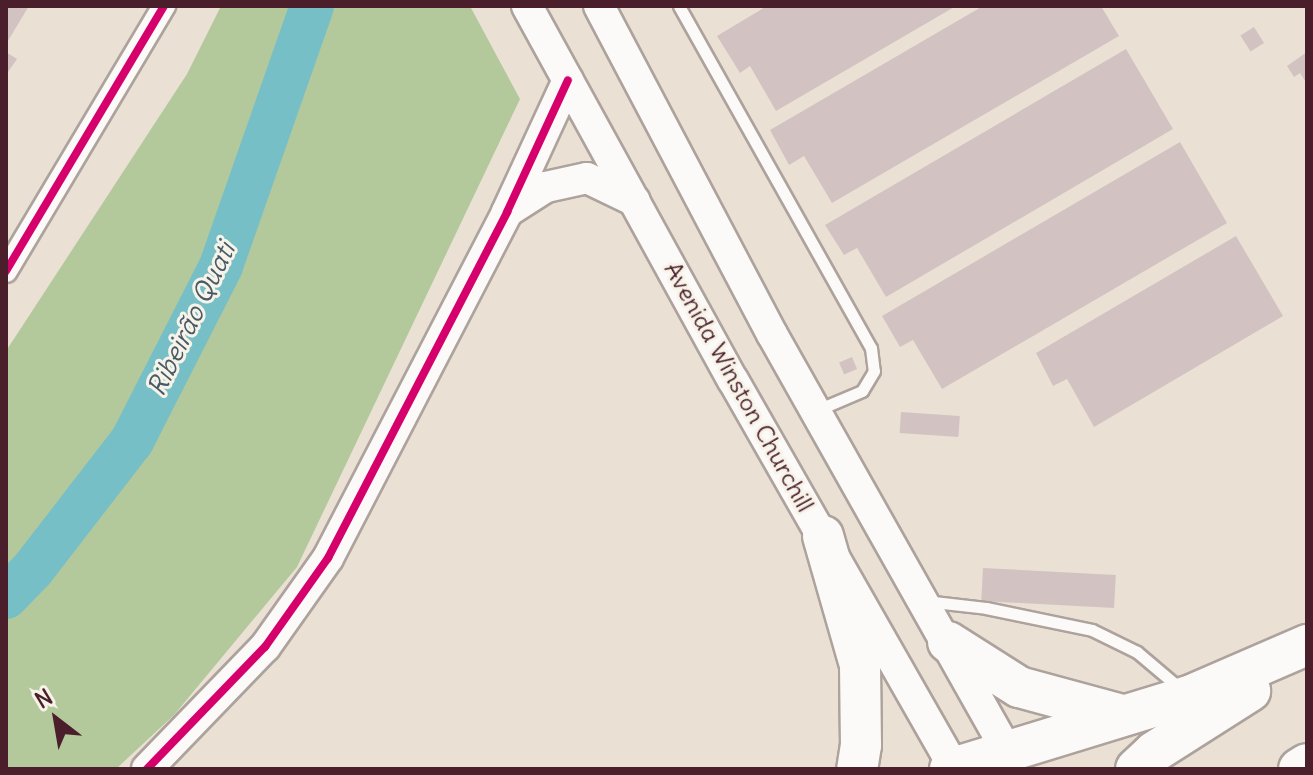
<!DOCTYPE html>
<html>
<head>
<meta charset="utf-8">
<style>
  body { margin:0 }
  #map { position:relative; width:1313px; height:775px; overflow:hidden; background:#eae1d4; font-family:Delius,sans-serif }
  div>[style] { position:absolute }
  [style*='--x'] { left:calc(var(--x)*1px); top:calc(var(--y)*1px); width:calc(var(--w)*1px); rotate:calc(var(--a)*1deg) }
  .forest>* { inset:0; background:#b3c99c }
  .river>* { height:44px; margin:-22px; padding:0 22px; transform-origin:22px; border-radius:22px; background:#76bfc7 }
  .building>* { inset:0; background:#d2c3c2; transform-origin:0 0 }
  .roads { filter:drop-shadow(2px 0 #ada29c) drop-shadow(-2px 0 #ada29c) drop-shadow(0 2px #ada29c) drop-shadow(0 -2px #ada29c) }
  .lane>* { height:11px; margin:-5.5px; padding:0 5.5px; transform-origin:5.5px; border-radius:5.5px; background:#fcfaf9 }
  .street>* { height:22px; margin:-11px; padding:0 11px; transform-origin:11px; border-radius:11px; background:#fcfaf9 }
  .secondary>* { height:30px; margin:-15px; padding:0 15px; transform-origin:15px; border-radius:15px; background:#fcfaf9 }
  .highway>* { height:40px; margin:-20px; padding:0 20px; transform-origin:20px; border-radius:20px; background:#fcfaf9 }
  .cycleway>* { height:8px; margin:-4px; padding:0 4px; transform-origin:4px; border-radius:4px; background:#d6006c }
  span { translate:-50% -50%; white-space:nowrap; text-align:center; line-height:1.15; -webkit-text-stroke:6px #f7f3e8; paint-order:stroke }
  .street-label { font-size:24px; color:#4a1f2b }
  .water-label { font-size:26px; color:#485967; font-style:italic }
  .frame { position:absolute; inset:0; border:8px solid #4a1f2b; pointer-events:none }
  .north { position:absolute; left:16px; top:679px; width:80px; height:80px; -webkit-text-stroke:6px #f7f3e8; paint-order:stroke; rotate:329deg; font-size:22px; font-weight:700; line-height:32px; text-align:center; color:#4a1f2b }
  .north::after { content:''; display:block; margin:auto; width:28px; height:36px; background:#4a1f2b; clip-path:polygon(50% 0,100% 100%,50% 72%,0 100%) }
</style>
</head>
<body>
<div id="map">
  <div class="forest">
    <i style="clip-path:polygon(221px 6px,470px 6px,520px 99px,297px 567px,174px 715px,116px 769px,6px 769px,6px 351px,187px 74px)"></i>
  </div>
  <div class="river">
    <i style="--x:6;--y:597;--w:39;--a:-46"></i>
    <i style="--x:33;--y:569;--w:162;--a:-52.3"></i>
    <i style="--x:132;--y:441;--w:196;--a:-63"></i>
    <i style="--x:221;--y:266;--w:275;--a:-70.7"></i>
  </div>
  <div class="building">
    <i style="clip-path:polygon(6px 6px,29px 6px,6px 44px)"></i>
    <i style="clip-path:polygon(767px 6px,956px 6px,776px 111px,750px 66px,740px 73px,717px 36px)"></i>
    <i style="clip-path:polygon(983px 6px,1101px 6px,1119px 36px,832px 203px,804px 156px,789px 165px,770px 130px)"></i>
    <i style="left:1254px;top:27px;width:19px;height:16px;rotate:58deg"></i>
    <i style="clip-path:polygon(1126px 49px,1173px 129px,886px 297px,857px 248px,844px 255px,825px 225px)"></i>
    <i style="clip-path:polygon(6px 52px,17px 59px,6px 75px)"></i>
    <i style="clip-path:polygon(1307px 52px,1307px 84px,1300px 73px,1294px 77px,1287px 66px)"></i>
    <i style="clip-path:polygon(1180px 142px,1227px 223px,942px 389px,913px 340px,900px 347px,882px 316px)"></i>
    <i style="clip-path:polygon(1236px 236px,1283px 316px,1094px 427px,1067px 379px,1053px 386px,1036px 353px)"></i>
    <i style="left:852px;top:357px;width:13px;height:14px;rotate:67deg"></i>
    <i style="left:901px;top:412px;width:59px;height:21px;rotate:4deg"></i>
    <i style="left:983px;top:568px;width:133px;height:33px;rotate:3deg"></i>
  </div>
  <div class="roads">
    <div class="lane">
      <i style="--x:679;--y:6;--w:392;--a:60.7"></i>
      <i style="--x:871;--y:348;--w:23;--a:83"></i>
      <i style="--x:874;--y:371;--w:23;--a:121"></i>
      <i style="--x:862;--y:391;--w:49;--a:157.1"></i>
      <i style="--x:925;--y:601;--w:61;--a:6.5"></i>
      <i style="--x:986;--y:608;--w:108;--a:11.7"></i>
      <i style="--x:1092;--y:630;--w:50;--a:26.1"></i>
      <i style="--x:1137;--y:652;--w:59;--a:40.2"></i>
    </div>
    <div class="street">
      <i style="--x:6;--y:271;--w:309;--a:-59.2"></i>
    </div>
    <div class="secondary">
      <i style="--x:527;--y:6;--w:427;--a:61.2"></i>
      <i style="--x:733;--y:380;--w:447;--a:60.3"></i>
      <i style="--x:599;--y:6;--w:371;--a:62.2"></i>
      <i style="--x:772;--y:334;--w:476;--a:60.6"></i>
      <i style="--x:507;--y:212;--w:46;--a:-32.7"></i>
      <i style="--x:546;--y:187;--w:42;--a:-12.4"></i>
      <i style="--x:587;--y:178;--w:53;--a:25.6"></i>
      <i style="--x:147;--y:769;--w:170;--a:-46"></i>
      <i style="--x:265;--y:647;--w:109;--a:-54.7"></i>
      <i style="--x:328;--y:558;--w:390;--a:-62.6"></i>
      <i style="--x:507;--y:212;--w:145;--a:-65.2"></i>
    </div>
    <div class="highway">
      <i style="--x:823;--y:536;--w:134;--a:74"></i>
      <i style="--x:860;--y:665;--w:80;--a:89.3"></i>
      <i style="--x:861;--y:745;--w:24;--a:99"></i>
      <i style="--x:948;--y:642;--w:84;--a:32.4"></i>
      <i style="--x:1019;--y:687;--w:107;--a:15.2"></i>
      <i style="--x:950;--y:769;--w:250;--a:-17"></i>
      <i style="--x:1189;--y:696;--w:129;--a:-23.4"></i>
      <i style="--x:1136;--y:769;--w:25;--a:-43"></i>
      <i style="--x:1154;--y:752;--w:114;--a:-32.4"></i>
      <i style="--x:1299;--y:769;--w:9;--a:-32"></i>
    </div>
  </div>
  <div class="cycleway">
    <i style="--x:6;--y:271;--w:309;--a:-59.2"></i>
    <i style="--x:147;--y:769;--w:170;--a:-46"></i>
    <i style="--x:265;--y:647;--w:109;--a:-54.7"></i>
    <i style="--x:328;--y:558;--w:390;--a:-62.6"></i>
    <i style="--x:507;--y:212;--w:145;--a:-65.2"></i>
  </div>
  <div class="street-label">
    <span style="left:739px;top:387px;rotate:61deg">Avenida Winston Churchill</span>
  </div>
  <div class="water-label">
    <span style="left:191px;top:319px;rotate:-64deg">Ribeirão Quati</span>
  </div>
  <div class="frame"></div>
  <div class="north">N</div>
</div>
</body>
</html>
